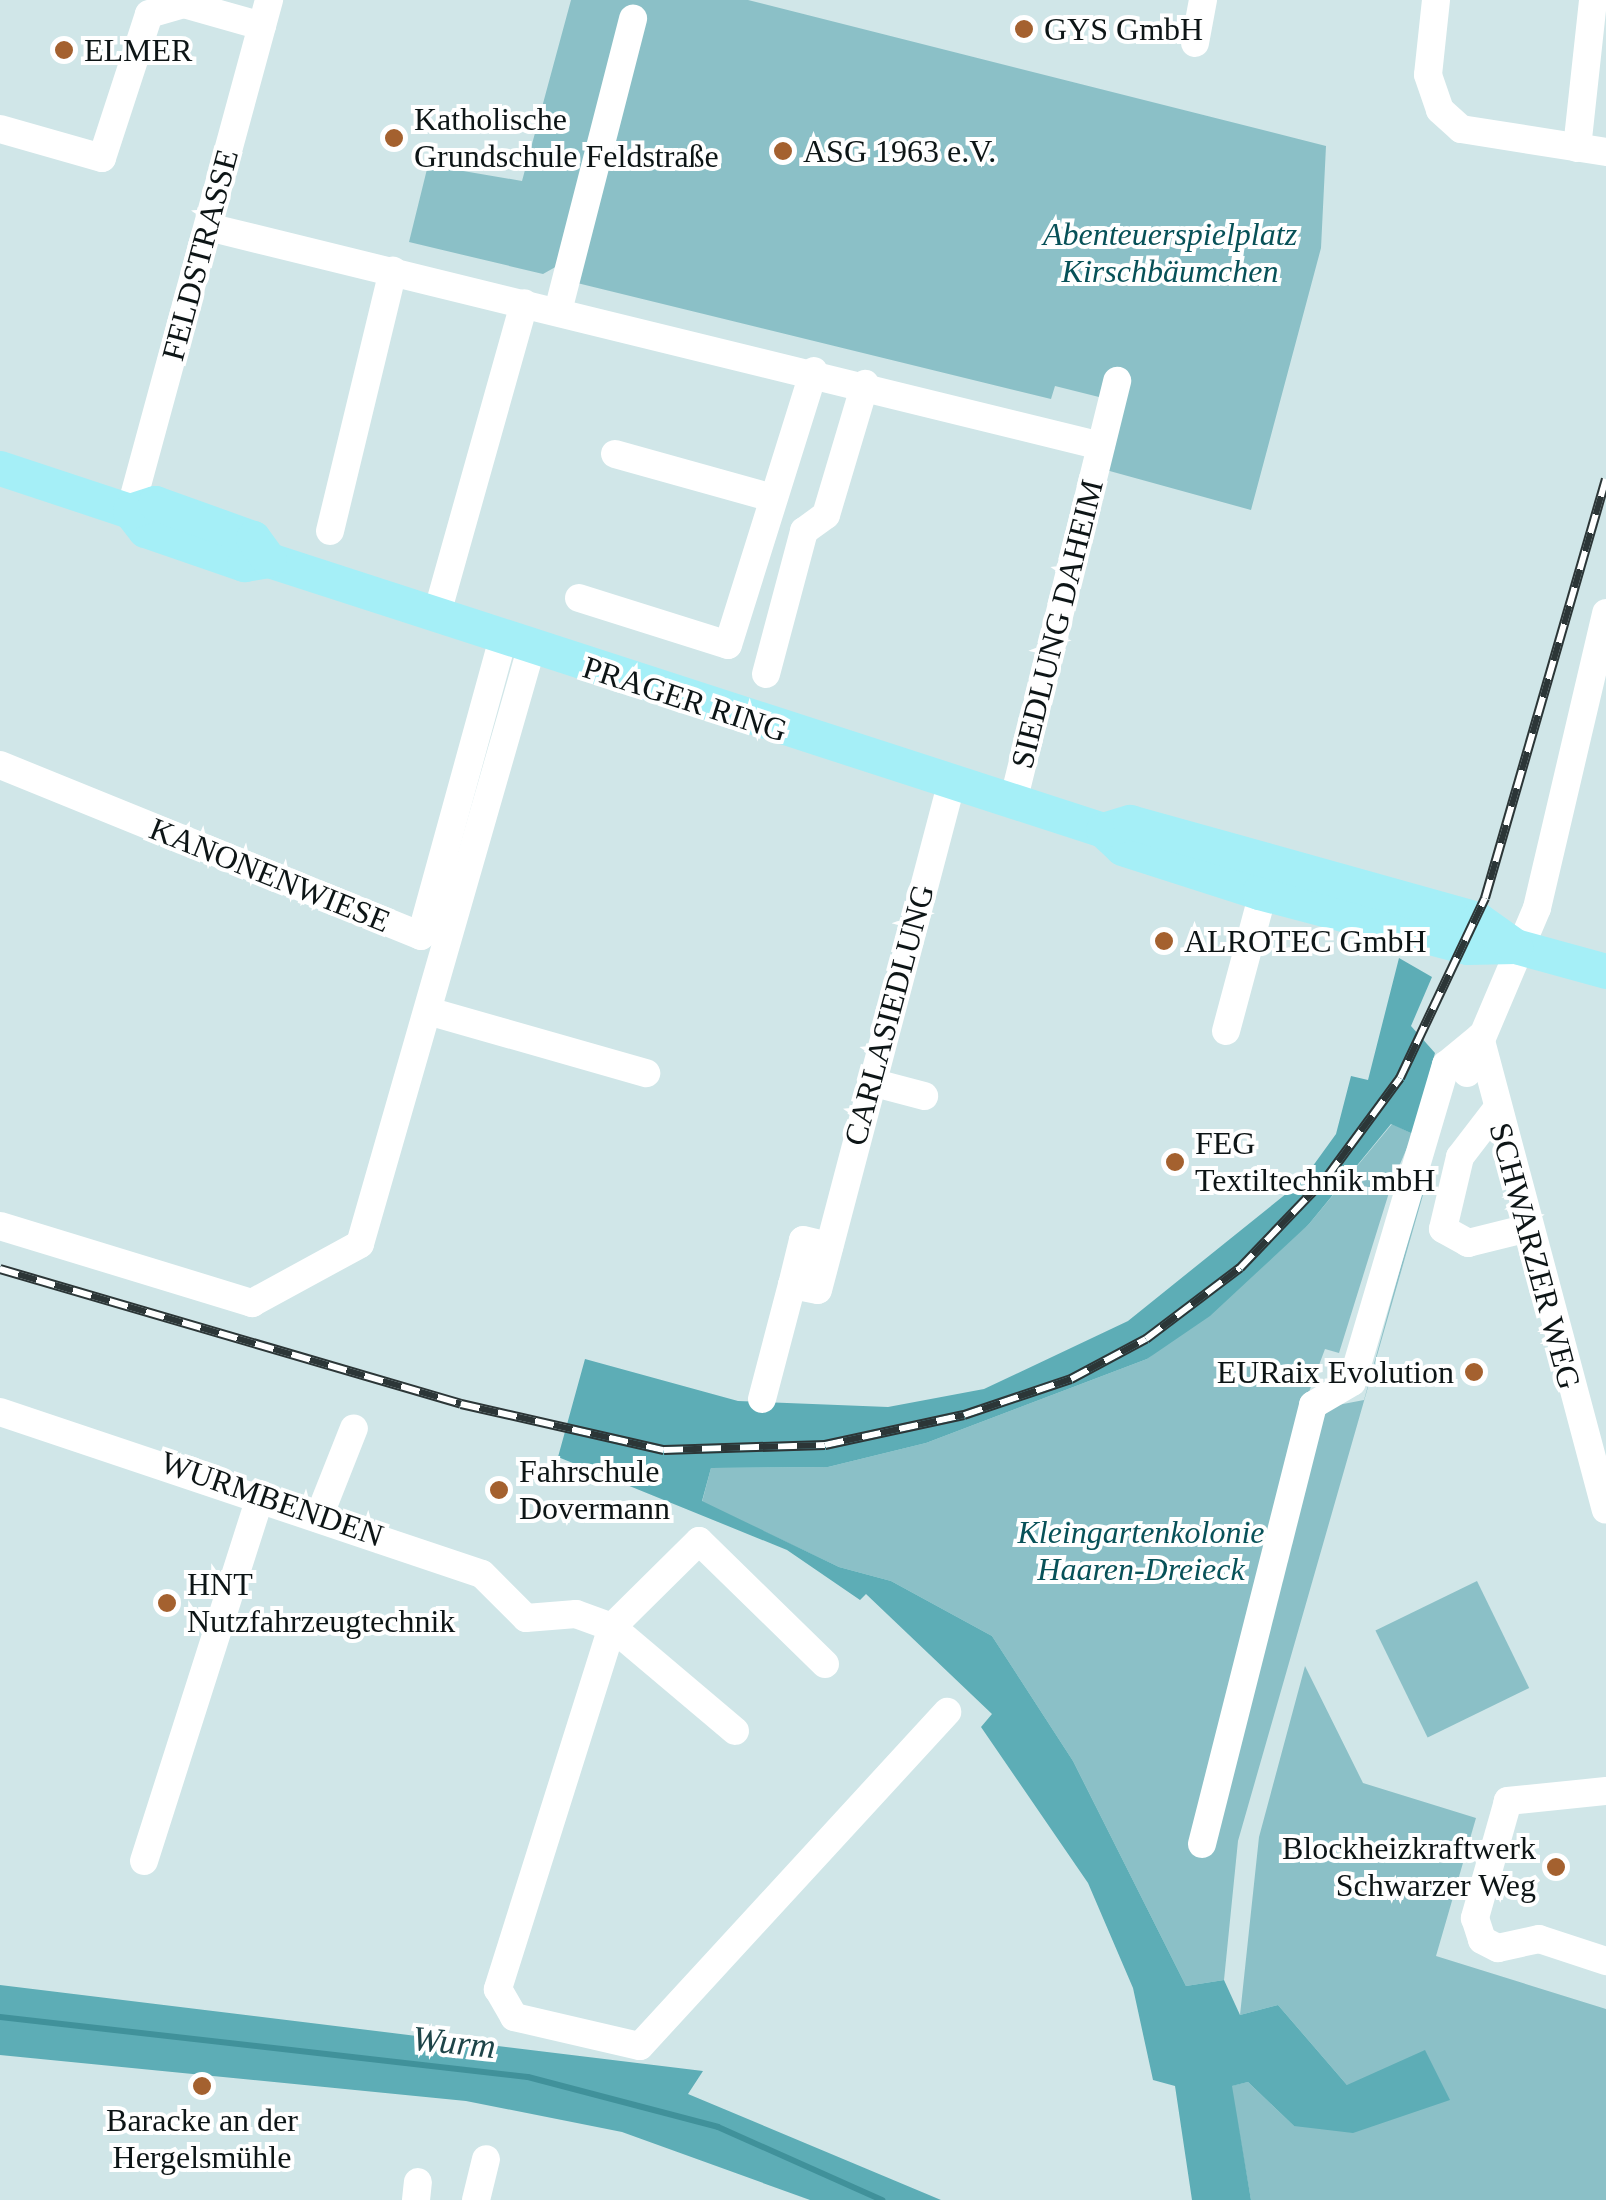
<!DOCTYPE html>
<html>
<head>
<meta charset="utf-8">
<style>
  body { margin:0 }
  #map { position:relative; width:1606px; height:2200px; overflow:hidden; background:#d0e6e8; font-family:Georgia,serif }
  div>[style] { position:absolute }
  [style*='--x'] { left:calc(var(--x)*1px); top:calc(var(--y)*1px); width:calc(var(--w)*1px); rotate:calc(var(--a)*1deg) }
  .green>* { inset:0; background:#8bc0c7; transform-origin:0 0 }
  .forest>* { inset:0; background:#5dadb6 }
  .stream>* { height:6px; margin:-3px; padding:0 3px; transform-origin:3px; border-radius:3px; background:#40919a }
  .minor>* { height:28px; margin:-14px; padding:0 14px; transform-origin:14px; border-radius:14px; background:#fff }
  .major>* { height:35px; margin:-17.5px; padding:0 17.5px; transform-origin:17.5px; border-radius:17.5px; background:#a5eff7 }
  .rail>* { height:10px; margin-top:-5px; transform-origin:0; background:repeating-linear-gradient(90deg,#fff 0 19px,#2c3637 0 38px); box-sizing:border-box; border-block:2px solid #2c3637 }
  .dots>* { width:28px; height:28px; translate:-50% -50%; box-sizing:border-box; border:5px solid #fff; border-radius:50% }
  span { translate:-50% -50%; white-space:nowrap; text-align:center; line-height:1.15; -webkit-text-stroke:8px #fff; paint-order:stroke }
  .poi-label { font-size:32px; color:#0d1516 }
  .left { translate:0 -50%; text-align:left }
  .right { translate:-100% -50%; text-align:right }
  .park-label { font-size:32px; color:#075158; font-style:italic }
  .street-label { font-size:32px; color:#0d1516 }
  .water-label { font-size:35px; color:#1e4448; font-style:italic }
</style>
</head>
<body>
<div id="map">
  <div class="green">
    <i style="clip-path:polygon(571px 0,748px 0,1326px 146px,1321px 248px,1251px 510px,1106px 470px,1123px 403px,1055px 386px,1051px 399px,573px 282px,559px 265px,543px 274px,409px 242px,428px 165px,522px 181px)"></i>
    <i style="clip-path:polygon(evenodd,1392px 1124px,1413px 1134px,1394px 1178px,1425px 1188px,1238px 1841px,1224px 1980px,1186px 1986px,1073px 1761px,992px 1636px,891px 1581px,839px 1567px,702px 1502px,711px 1468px,828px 1467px,926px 1443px,1147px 1359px,1309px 1224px,1392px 1124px,1392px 1183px,1421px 1193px,1364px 1400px,1317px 1409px,1309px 1392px,1325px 1349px,1339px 1353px,1392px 1183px)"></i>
    <i style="left:1477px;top:1581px;width:119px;height:113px;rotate:64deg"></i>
    <i style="clip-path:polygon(1305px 1666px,1363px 1783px,1476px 1818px,1436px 1956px,1606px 2009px,1606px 2200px,1251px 2200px,1231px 2086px,1248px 2082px,1294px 2126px,1347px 2085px,1278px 2005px,1240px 2015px,1259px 1837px)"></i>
  </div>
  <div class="forest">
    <i style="clip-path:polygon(1399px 958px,1432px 977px,1411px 1026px,1435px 1053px,1413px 1134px,1391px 1124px,1309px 1224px,1210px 1316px,1147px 1359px,926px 1443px,828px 1467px,711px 1468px,702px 1501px,839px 1567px,891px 1581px,992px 1636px,1073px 1761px,1186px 1986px,1224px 1980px,1240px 2015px,1278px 2005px,1347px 2085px,1425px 2050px,1450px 2100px,1353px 2133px,1294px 2126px,1248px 2082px,1232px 2086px,1251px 2200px,1192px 2200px,1175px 2086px,1153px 2080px,1133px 1988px,1088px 1883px,981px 1727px,992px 1714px,866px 1594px,860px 1600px,787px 1550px,558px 1457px,585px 1359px,738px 1401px,888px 1407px,984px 1389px,1128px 1321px,1302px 1181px,1336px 1134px,1351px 1076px,1368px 1080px)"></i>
    <i style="clip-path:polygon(0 1985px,703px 2071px,688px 2094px,941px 2200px,810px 2200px,622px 2132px,466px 2101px,0 2055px)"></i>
  </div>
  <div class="stream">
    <i style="--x:0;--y:2017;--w:531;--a:6.48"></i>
    <i style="--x:528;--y:2077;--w:196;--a:14.7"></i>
    <i style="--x:718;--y:2127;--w:180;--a:24"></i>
  </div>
  <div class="minor">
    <i style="--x:1436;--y:0;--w:75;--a:96.1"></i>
    <i style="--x:1428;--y:75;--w:37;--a:71"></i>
    <i style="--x:1440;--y:110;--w:28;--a:42"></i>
    <i style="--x:1461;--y:129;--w:147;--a:9"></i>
    <i style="--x:1195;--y:43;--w:44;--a:-79.5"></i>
    <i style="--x:0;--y:129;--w:106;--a:15.9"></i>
    <i style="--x:102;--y:158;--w:151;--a:-71.9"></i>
    <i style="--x:149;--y:14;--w:36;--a:-16"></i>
    <i style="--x:184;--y:4;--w:81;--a:15.8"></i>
    <i style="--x:1577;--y:148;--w:149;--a:-83.8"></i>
    <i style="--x:208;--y:227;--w:919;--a:13.78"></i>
    <i style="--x:558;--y:311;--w:302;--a:-75.6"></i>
    <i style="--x:615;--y:454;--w:164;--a:15.6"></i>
    <i style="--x:130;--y:511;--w:530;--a:-74.78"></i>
    <i style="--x:330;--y:531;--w:268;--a:-76.4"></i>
    <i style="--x:579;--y:598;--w:156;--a:17.5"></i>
    <i style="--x:728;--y:645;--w:287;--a:-72.6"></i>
    <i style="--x:436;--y:617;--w:326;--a:-74.3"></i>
    <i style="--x:766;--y:674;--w:148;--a:-75.1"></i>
    <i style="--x:804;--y:531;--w:27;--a:-36"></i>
    <i style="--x:826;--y:515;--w:137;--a:-73.4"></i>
    <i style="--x:0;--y:765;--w:454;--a:22.1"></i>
    <i style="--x:421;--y:936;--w:308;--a:-74.6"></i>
    <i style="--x:1013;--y:802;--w:434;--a:-76.1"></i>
    <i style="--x:428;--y:1011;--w:227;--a:15.9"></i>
    <i style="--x:1226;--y:1031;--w:143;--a:-75"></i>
    <i style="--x:1480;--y:1037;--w:489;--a:75.1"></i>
    <i style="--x:1467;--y:1073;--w:179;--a:-67"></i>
    <i style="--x:1537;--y:908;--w:303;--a:-76.8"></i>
    <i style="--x:871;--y:1082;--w:55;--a:14.8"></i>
    <i style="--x:1496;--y:1110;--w:59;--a:127.5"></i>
    <i style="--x:1460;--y:1157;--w:74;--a:103.3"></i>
    <i style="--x:1443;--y:1229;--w:29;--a:29"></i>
    <i style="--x:1468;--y:1243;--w:62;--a:-14"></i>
    <i style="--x:0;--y:1226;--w:264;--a:17"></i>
    <i style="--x:252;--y:1303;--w:123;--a:-28.6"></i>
    <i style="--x:360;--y:1244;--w:619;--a:-73.97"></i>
    <i style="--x:792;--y:1285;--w:46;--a:-76.3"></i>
    <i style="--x:803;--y:1240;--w:27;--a:13"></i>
    <i style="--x:762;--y:1399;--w:118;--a:-75.3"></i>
    <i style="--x:792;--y:1285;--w:26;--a:11"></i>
    <i style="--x:818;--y:1290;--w:522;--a:-75.25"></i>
    <i style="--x:0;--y:1412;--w:508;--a:18.58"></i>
    <i style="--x:482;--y:1574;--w:62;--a:45"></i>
    <i style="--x:526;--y:1618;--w:50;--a:-4.6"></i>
    <i style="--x:576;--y:1614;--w:38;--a:20"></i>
    <i style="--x:612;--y:1627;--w:161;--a:40.2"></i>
    <i style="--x:320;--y:1514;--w:92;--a:-68.4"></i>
    <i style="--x:825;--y:1664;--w:176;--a:-135.7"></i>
    <i style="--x:699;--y:1541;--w:122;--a:135.3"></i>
    <i style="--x:612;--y:1627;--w:380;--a:107.5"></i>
    <i style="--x:498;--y:1989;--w:32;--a:60"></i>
    <i style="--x:514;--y:2017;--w:129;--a:13"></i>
    <i style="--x:640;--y:2046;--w:454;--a:-47.4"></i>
    <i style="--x:1606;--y:1791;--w:99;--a:174.2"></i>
    <i style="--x:1508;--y:1801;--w:122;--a:105.8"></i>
    <i style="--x:1475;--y:1918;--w:23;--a:72"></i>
    <i style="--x:1482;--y:1940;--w:18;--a:27"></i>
    <i style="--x:1498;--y:1948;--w:42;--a:-12.4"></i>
    <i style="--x:1539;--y:1939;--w:71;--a:18.2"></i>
    <i style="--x:1202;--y:1844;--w:453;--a:-75.8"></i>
    <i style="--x:1313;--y:1405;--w:45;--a:-30.5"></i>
    <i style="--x:1352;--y:1382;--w:331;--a:-73.5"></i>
    <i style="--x:1446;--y:1065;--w:44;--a:-39.5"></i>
    <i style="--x:144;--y:1861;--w:385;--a:-72.3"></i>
    <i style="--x:416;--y:2200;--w:18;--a:-84"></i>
    <i style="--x:476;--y:2200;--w:42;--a:-76.3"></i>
  </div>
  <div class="major">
    <i style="--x:0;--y:468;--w:137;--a:18.3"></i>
    <i style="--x:130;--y:511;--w:24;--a:52"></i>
    <i style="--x:145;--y:530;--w:105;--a:19"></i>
    <i style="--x:244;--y:564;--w:25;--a:-9"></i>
    <i style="--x:269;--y:560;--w:877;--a:17.94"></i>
    <i style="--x:1103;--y:830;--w:26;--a:43"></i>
    <i style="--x:1122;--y:848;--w:144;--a:17.8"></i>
    <i style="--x:1259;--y:892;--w:215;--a:14.8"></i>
    <i style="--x:1467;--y:947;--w:48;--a:-1.2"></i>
    <i style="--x:1515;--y:946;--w:94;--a:15.4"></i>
    <i style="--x:130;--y:511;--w:26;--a:-18"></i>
    <i style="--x:155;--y:503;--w:104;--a:19.7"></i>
    <i style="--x:253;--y:538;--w:27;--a:54"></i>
    <i style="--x:1103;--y:830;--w:28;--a:-17"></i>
    <i style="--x:1130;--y:822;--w:360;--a:15.6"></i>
    <i style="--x:1477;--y:919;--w:47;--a:35.4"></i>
  </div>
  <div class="rail">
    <i style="--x:0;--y:1269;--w:480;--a:16.3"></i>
    <i style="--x:461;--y:1404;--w:208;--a:12.8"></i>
    <i style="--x:664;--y:1450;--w:161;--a:-1.8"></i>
    <i style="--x:825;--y:1445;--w:142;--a:-12.2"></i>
    <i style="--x:964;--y:1415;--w:113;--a:-18.6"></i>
    <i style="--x:1071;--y:1379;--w:85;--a:-28.1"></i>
    <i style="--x:1146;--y:1339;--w:118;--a:-37.1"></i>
    <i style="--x:1240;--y:1268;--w:126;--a:-46.3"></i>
    <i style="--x:1327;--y:1177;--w:123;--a:-53.6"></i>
    <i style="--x:1400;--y:1078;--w:199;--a:-64.7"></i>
    <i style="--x:1485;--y:898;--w:436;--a:-73.9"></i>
  </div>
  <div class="dots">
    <i style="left:1024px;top:29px;background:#a4612f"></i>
    <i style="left:64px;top:50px;background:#a4612f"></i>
    <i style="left:394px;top:138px;background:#a4612f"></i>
    <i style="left:783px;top:151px;background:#a4612f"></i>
    <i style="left:1164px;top:941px;background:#a4612f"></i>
    <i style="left:1175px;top:1162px;background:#a4612f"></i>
    <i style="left:1474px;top:1372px;background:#a4612f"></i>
    <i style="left:499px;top:1490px;background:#a4612f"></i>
    <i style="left:167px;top:1603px;background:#a4612f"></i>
    <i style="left:1556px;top:1867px;background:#a4612f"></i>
    <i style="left:202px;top:2086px;background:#a4612f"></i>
  </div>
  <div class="poi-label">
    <span class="left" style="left:1044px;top:29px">GYS GmbH</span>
    <span class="left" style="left:84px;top:50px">ELMER</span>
    <span class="left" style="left:414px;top:138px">Katholische<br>Grundschule Feldstraße</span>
    <span class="left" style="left:803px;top:151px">ASG 1963 e.V.</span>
    <span class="left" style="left:1184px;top:941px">ALROTEC GmbH</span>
    <span class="left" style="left:1195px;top:1162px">FEG<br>Textiltechnik mbH</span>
    <span class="right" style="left:1454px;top:1372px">EURaix Evolution</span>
    <span class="left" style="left:519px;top:1490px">Fahrschule<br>Dovermann</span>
    <span class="left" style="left:187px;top:1603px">HNT<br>Nutzfahrzeugtechnik</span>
    <span class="right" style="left:1536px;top:1867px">Blockheizkraftwerk<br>Schwarzer Weg</span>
    <span style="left:202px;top:2139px">Baracke an der<br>Hergelsmühle</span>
  </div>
  <div class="park-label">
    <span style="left:1170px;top:253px">Abenteuerspielplatz<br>Kirschbäumchen</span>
    <span style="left:1141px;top:1551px">Kleingartenkolonie<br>Haaren-Dreieck</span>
  </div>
  <div class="street-label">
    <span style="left:200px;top:255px;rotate:-75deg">FELDSTRASSE</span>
    <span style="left:1057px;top:624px;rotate:-76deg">SIEDLUNG DAHEIM</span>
    <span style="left:685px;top:699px;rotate:18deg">PRAGER RING</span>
    <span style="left:270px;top:875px;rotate:22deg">KANONENWIESE</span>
    <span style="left:889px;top:1015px;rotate:-75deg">CARLASIEDLUNG</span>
    <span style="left:1535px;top:1256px;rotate:75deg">SCHWARZER WEG</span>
    <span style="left:272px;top:1499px;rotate:19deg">WURMBENDEN</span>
  </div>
  <div class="water-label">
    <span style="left:454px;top:2043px;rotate:6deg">Wurm</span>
  </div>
</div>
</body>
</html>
